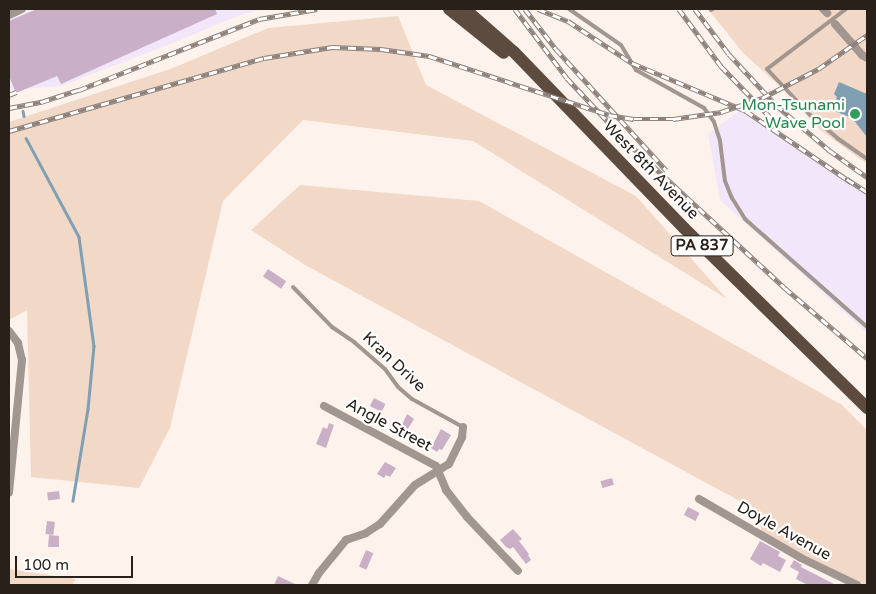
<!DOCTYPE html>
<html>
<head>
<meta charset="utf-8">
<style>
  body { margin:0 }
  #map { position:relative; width:876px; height:594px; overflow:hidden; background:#fef3ec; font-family:"Varela Round",sans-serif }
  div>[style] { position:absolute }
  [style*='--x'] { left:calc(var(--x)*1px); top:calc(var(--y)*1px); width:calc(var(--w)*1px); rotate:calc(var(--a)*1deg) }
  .industrial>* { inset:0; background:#f2e6fa }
  .green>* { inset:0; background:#f2d8c7 }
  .water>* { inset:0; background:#819fb2 }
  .stream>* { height:2.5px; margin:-1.25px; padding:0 1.25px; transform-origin:1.25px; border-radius:1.25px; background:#819fb2 }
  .building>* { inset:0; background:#cab0c7; transform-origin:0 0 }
  .lane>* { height:4px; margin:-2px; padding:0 2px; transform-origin:2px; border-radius:2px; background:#a29690 }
  .street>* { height:8px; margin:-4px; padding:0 4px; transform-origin:4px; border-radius:4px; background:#a29690 }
  .primary>* { height:12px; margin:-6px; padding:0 6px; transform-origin:6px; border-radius:6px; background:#5e4b3f }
  .rail>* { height:4.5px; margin-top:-2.25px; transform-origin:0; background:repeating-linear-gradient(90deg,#fff 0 8px,#8d827c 0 16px); box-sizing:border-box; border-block:1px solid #8d827c }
  .dots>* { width:14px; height:14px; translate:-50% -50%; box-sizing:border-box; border:2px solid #fff; border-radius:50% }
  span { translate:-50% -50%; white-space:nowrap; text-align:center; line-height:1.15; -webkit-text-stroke:4.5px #fff; paint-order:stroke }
  .shield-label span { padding:1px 4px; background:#fff; border:1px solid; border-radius:4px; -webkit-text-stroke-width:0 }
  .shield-label { font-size:15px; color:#2a201a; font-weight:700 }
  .leisure-label { font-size:16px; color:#27864d }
  .right { translate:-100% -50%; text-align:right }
  .street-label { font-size:16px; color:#2a201a }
  .frame { position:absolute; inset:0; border:10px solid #2a201a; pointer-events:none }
  .scale { position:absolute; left:15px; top:556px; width:118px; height:22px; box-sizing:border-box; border:2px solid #2a201a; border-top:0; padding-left:6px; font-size:15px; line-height:18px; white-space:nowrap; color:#2a201a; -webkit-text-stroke:4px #fff; paint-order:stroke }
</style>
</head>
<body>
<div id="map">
  <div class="industrial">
    <i style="clip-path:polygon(33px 9px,262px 9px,240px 15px,173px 43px,61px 86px,9px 90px,9px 20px)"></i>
    <i style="clip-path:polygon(740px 110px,867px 196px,867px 333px,720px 200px,708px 134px)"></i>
  </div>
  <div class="green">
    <i style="clip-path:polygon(708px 9px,867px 9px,867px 164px,819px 129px,785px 91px,743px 53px)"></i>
    <i style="clip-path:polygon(398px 16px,426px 85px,636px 196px,727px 299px,473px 141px,303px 120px,223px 201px,170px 428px,139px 488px,31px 477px,27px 310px,9px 320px,9px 122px,173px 68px,268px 28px)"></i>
    <i style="clip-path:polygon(300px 185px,479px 201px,842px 405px,867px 430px,867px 585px,857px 585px,762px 535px,758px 511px,305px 265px,251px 230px)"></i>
    <i style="clip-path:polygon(9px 569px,76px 579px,72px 585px,9px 585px)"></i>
  </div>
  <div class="water">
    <i style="clip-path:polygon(839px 82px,867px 94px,867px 137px,852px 118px,832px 110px,837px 97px,834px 94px)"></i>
  </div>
  <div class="stream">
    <i style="--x:23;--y:111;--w:5;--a:79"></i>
    <i style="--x:26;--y:138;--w:112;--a:61.8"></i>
    <i style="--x:79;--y:237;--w:110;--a:82.2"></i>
    <i style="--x:94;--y:346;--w:63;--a:95.4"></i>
    <i style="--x:88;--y:409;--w:93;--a:99.3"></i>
  </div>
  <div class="building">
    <i style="clip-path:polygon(37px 9px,215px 9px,217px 14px,61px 84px,57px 76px,16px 93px,9px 76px,9px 21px)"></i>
    <i style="left:268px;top:269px;width:22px;height:9px;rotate:34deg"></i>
    <i style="left:374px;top:398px;width:13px;height:9px;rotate:27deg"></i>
    <i style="clip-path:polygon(407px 414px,414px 419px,406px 432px,400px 429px)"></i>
    <i style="clip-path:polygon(329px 423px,334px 425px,326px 448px,316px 444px,323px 427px,327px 429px)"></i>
    <i style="clip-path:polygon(441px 429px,451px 435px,442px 450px,439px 449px,437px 452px,431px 448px)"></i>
    <i style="clip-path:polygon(385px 462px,396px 468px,390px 477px,386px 475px,384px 478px,377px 474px)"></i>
    <i style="left:612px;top:478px;width:7px;height:12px;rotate:74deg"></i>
    <i style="left:59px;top:491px;width:8px;height:12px;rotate:83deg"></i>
    <i style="left:688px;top:507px;width:13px;height:9px;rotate:27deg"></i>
    <i style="left:47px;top:521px;width:8px;height:13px;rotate:7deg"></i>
    <i style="clip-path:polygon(513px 529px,522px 539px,519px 541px,529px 554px,528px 555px,531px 560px,526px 564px,513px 547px,510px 549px,506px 547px,500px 540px)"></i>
    <i style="clip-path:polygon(49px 535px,59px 536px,59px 547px,48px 547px)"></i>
    <i style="clip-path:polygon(760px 541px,780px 552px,778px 556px,786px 560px,780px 572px,763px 563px,761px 566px,750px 559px)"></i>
    <i style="left:366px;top:550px;width:8px;height:18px;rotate:23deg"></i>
    <i style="clip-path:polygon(794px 560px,802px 565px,801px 567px,836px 585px,808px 585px,796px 579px,799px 572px,790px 567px)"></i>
    <i style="clip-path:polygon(278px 576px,297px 585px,274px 585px)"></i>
  </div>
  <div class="lane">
    <i style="--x:569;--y:9;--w:63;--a:34.7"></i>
    <i style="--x:621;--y:45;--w:29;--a:59"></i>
    <i style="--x:636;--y:70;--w:78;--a:29.2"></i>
    <i style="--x:704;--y:108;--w:17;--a:54"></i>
    <i style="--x:714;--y:122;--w:20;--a:72"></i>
    <i style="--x:720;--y:141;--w:40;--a:82.9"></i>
    <i style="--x:725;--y:181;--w:18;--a:68"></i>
    <i style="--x:732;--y:198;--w:25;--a:58"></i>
    <i style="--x:745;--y:219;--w:163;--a:41.5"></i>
    <i style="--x:846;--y:9;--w:99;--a:142.8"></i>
    <i style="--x:767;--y:69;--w:63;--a:46.9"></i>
    <i style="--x:810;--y:115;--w:35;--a:40"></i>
    <i style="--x:837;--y:138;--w:37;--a:35"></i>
    <i style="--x:711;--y:10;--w:2;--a:-27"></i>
    <i style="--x:293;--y:287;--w:56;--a:45.7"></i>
    <i style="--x:332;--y:327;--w:27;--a:34"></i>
    <i style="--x:354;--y:342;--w:41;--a:41.1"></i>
    <i style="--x:385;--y:369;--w:22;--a:54"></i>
    <i style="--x:398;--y:387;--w:18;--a:41"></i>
    <i style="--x:412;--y:399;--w:58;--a:28.8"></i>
  </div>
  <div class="street">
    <i style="--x:823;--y:9;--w:6;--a:45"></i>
    <i style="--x:9;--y:15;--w:14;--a:-25"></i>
    <i style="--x:835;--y:24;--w:41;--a:48.9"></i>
    <i style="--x:862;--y:55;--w:6;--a:31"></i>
    <i style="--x:9;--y:331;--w:15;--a:53"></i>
    <i style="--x:18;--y:343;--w:17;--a:77"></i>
    <i style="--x:22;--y:360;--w:133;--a:95.6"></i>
    <i style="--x:324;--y:406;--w:127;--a:28.2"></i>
    <i style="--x:436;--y:466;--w:26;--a:67"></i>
    <i style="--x:446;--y:490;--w:34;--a:52"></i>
    <i style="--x:467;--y:517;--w:74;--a:46.6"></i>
    <i style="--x:699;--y:499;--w:118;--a:30"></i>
    <i style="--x:801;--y:558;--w:62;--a:25.7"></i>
    <i style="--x:312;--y:585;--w:14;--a:-60"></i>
    <i style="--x:319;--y:573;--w:43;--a:-50.7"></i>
    <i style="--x:346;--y:540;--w:21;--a:-19"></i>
    <i style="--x:366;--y:533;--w:17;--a:-33"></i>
    <i style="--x:380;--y:524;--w:52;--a:-48.1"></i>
    <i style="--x:415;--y:485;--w:40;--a:-32"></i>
    <i style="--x:449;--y:464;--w:30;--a:-64"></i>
    <i style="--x:462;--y:437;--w:10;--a:-84"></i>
  </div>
  <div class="primary">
    <i style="--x:449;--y:9;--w:70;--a:38.7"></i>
    <i style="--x:465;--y:9;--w:65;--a:41.3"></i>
    <i style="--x:514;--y:52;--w:245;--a:46"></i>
    <i style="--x:684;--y:228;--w:257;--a:44.5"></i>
  </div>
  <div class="rail">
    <i style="--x:515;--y:9;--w:86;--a:53"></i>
    <i style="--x:567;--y:78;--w:89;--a:46.8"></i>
    <i style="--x:628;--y:143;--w:214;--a:42.7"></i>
    <i style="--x:785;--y:288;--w:108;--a:40.5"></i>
    <i style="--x:525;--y:9;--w:51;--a:52.2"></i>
    <i style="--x:556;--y:49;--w:164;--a:47.7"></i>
    <i style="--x:538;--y:9;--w:32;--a:22"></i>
    <i style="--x:568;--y:21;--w:77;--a:33.3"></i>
    <i style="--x:632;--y:63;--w:124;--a:22.8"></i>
    <i style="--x:746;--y:111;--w:127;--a:34.1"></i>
    <i style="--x:679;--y:9;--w:71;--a:53.6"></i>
    <i style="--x:721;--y:66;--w:82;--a:46"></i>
    <i style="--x:695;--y:9;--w:56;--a:52.9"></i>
    <i style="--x:729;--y:54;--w:69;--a:47.3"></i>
    <i style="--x:776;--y:105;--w:70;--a:40.3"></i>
    <i style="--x:829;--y:150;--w:47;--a:35.4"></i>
    <i style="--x:9;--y:95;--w:8;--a:-23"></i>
    <i style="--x:9;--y:108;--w:33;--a:-11"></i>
    <i style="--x:41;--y:102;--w:40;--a:-18"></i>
    <i style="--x:79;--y:90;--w:193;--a:-21.5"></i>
    <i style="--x:259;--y:19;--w:59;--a:-9.8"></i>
    <i style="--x:9;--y:131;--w:265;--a:-16"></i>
    <i style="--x:264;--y:58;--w:69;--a:-9.2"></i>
    <i style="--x:332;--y:47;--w:49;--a:2.3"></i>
    <i style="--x:381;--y:49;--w:49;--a:8.3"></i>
    <i style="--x:429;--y:56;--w:189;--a:18.1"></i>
    <i style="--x:609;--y:115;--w:25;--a:9"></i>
    <i style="--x:634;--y:119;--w:39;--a:0"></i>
    <i style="--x:673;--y:119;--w:49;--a:-8.3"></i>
    <i style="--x:721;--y:112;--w:43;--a:-18.9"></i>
    <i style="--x:762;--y:98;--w:63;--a:-27.4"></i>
    <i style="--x:818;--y:69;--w:60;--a:-34.8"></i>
    <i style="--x:847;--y:179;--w:24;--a:33"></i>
  </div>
  <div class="dots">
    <i style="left:855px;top:114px;background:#2e9e5b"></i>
  </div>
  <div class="shield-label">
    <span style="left:702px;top:246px">PA 837</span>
  </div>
  <div class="leisure-label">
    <span class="right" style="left:845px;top:114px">Mon-Tsunami<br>Wave Pool</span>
  </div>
  <div class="street-label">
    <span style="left:651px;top:170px;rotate:46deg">West 8th Avenue</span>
    <span style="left:394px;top:362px;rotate:43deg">Kran Drive</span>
    <span style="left:389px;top:425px;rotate:28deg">Angle Street</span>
    <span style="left:784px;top:531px;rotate:29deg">Doyle Avenue</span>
  </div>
  <div class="frame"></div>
  <div class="scale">100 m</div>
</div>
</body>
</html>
